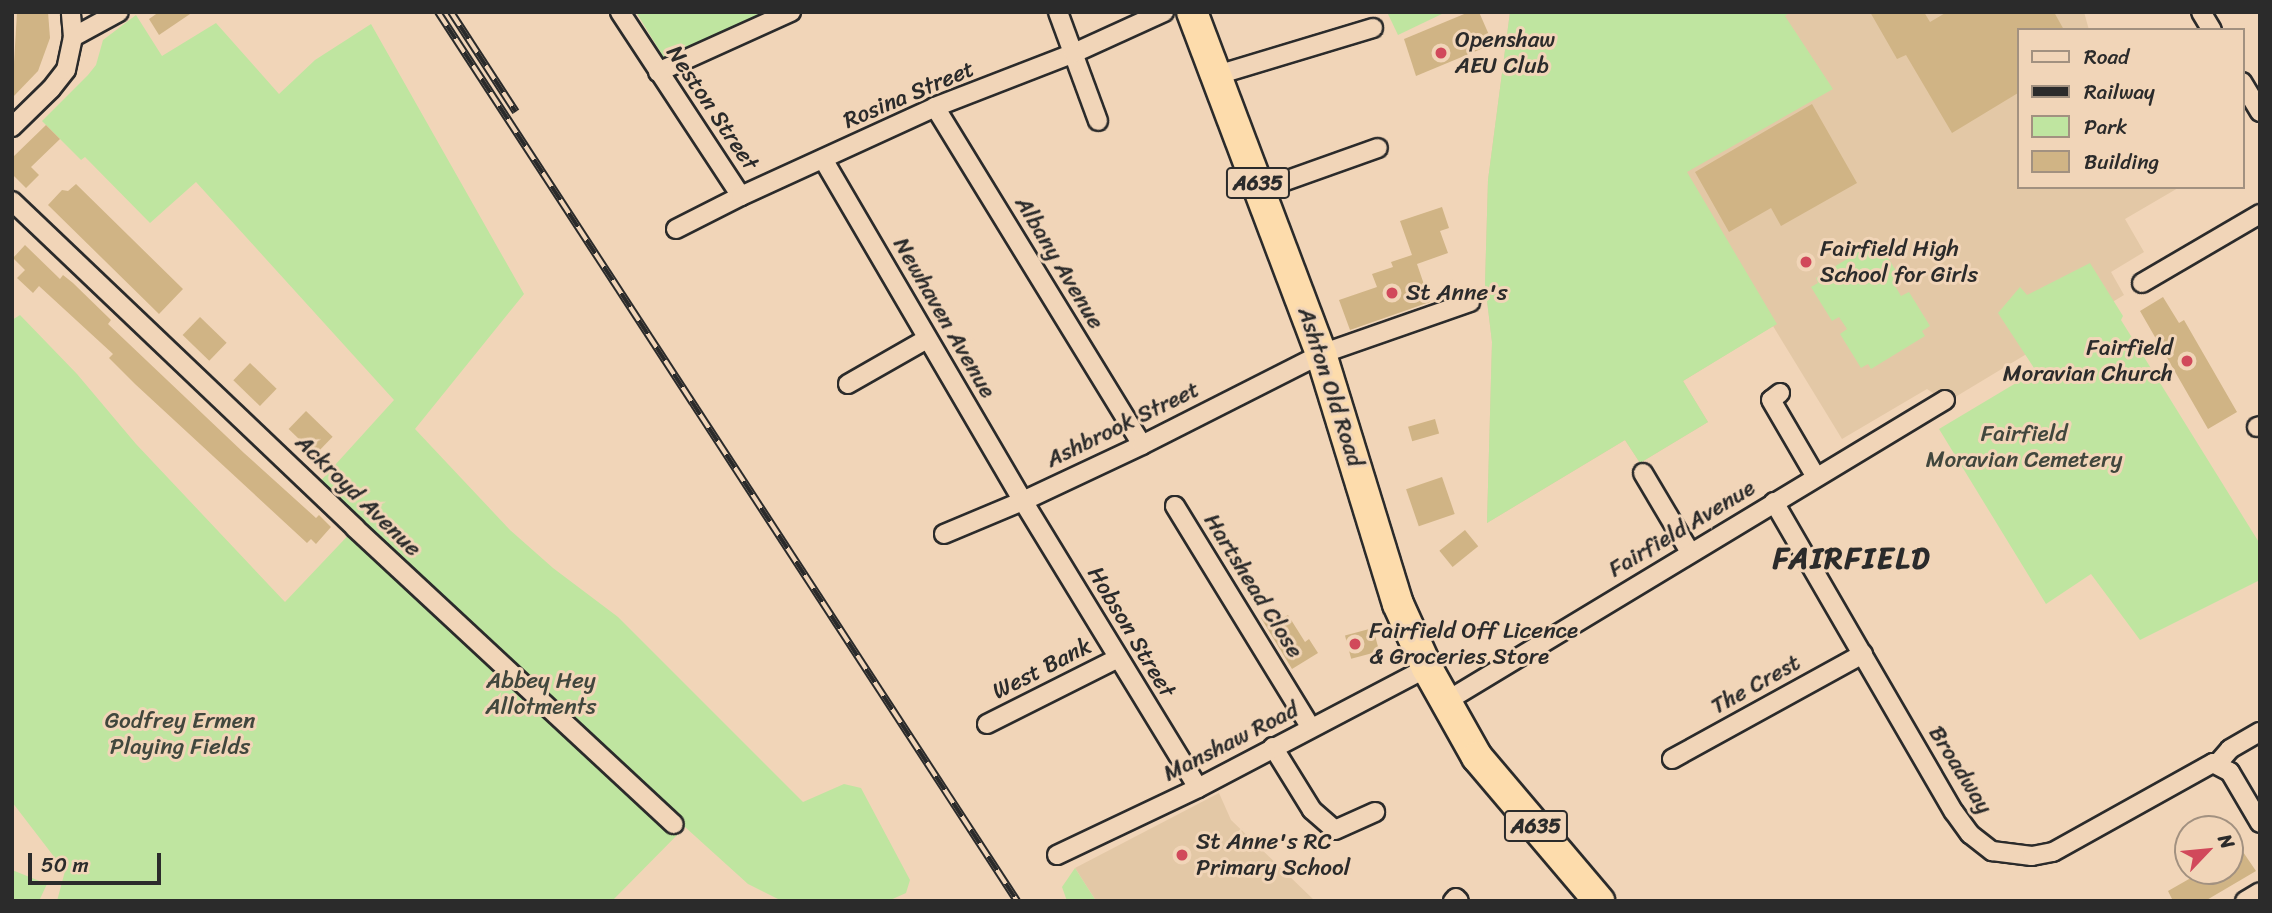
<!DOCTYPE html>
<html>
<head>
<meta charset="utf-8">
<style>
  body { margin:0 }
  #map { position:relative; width:2272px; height:913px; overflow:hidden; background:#f1d5b8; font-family:Sriracha,sans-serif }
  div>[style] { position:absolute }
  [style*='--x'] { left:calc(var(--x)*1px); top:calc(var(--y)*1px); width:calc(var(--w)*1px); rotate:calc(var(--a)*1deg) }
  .built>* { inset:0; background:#e3c8a6 }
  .green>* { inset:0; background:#bfe5a0 }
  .building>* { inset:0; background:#d0b485; transform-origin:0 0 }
  .roads { filter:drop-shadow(2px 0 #2b2b2b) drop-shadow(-2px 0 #2b2b2b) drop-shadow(0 2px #2b2b2b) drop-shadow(0 -2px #2b2b2b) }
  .street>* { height:18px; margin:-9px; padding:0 9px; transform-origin:9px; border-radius:9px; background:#f1d5b8 }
  .highway>* { height:30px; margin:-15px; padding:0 15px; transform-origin:15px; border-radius:15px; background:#fddcac }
  .rail>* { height:8px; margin-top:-4px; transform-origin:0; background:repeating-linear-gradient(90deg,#f1d5b8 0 16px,#2b2b2b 0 32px); box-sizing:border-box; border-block:2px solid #2b2b2b }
  .dots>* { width:19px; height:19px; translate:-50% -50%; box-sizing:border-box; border:4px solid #f1d5b8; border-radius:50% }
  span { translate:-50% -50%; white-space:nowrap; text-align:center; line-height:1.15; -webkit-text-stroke:6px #f1d5b8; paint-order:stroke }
  .shield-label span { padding:2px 5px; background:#f1d5b8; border:2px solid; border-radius:5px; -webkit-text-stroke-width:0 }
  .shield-label { font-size:21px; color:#2b2b2b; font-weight:700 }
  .poi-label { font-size:23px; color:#2b2b2b }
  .left { translate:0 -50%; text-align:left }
  .right { translate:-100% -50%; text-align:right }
  .street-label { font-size:23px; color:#2b2b2b }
  .park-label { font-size:23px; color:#41473d }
  .district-label { font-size:30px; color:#2b2b2b; font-weight:700; letter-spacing:2px }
  .frame { position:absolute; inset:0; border:14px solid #2b2b2b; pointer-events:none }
  .legend { position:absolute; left:2017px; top:28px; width:228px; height:161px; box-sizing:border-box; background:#f1d5b8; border:2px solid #a29180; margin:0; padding:9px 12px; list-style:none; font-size:21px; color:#2b2b2b }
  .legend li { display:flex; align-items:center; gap:14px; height:35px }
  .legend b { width:35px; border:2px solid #a29180 }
  .north { position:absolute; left:2174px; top:815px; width:70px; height:70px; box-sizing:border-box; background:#f1d5b8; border:2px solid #a29180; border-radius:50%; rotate:64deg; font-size:19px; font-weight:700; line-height:28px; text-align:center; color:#2b2b2b }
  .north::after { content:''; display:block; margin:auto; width:24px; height:32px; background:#d1495b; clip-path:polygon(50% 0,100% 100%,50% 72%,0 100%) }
  .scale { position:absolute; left:28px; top:853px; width:133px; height:32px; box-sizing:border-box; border:4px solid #2b2b2b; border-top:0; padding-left:9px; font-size:21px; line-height:24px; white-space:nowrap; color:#2b2b2b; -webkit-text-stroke:5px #f1d5b8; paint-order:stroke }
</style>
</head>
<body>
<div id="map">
  <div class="built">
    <i style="clip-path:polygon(1510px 12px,1782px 12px,1785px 15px,1790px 12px,2084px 12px,2089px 30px,2018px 30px,2018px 187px,2178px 188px,2125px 219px,2144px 252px,2111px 272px,2124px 295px,1942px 405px,1936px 395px,1927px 389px,1842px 439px,1773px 326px,1683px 381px,1708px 422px,1640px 463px,1625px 440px,1487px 523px,1492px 342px,1485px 284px,1488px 180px)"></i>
    <i style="clip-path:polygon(1219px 793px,1231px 820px,1315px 901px,1096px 901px,1075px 868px)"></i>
  </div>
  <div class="green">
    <i style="clip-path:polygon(636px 12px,764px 12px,664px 58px)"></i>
    <i style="clip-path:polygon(1387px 12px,1446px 12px,1398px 35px)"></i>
    <i style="clip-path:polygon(1510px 12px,1790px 12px,1785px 16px,1833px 89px,1687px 172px,1777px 324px,1683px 381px,1708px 422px,1640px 463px,1625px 440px,1487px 523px,1492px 342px,1485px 284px,1488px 180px)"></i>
    <i style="clip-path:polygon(136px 15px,162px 56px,216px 23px,279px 94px,315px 60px,371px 24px,524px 294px,415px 429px,510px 530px,553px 568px,618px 617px,803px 802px,844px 784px,861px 788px,910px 880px,906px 893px,888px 901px,782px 901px,748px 884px,685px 827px,612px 901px,57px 901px,65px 871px,12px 802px,12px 320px,20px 315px,77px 374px,136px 444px,285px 602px,357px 526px,316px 486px,394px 400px,196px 182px,150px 223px,85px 157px,81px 160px,42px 121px,88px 75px,96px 65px,103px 40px)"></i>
    <i style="clip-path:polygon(1870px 245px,1873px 249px,1880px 245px,1901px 279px,1894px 284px,1901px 296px,1909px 292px,1930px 326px,1922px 331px,1925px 336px,1871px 369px,1868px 364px,1861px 368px,1840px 334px,1847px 329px,1839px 317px,1832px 321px,1811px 287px,1818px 283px,1816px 278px)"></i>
    <i style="clip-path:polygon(2090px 263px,2123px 316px,2121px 320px,2260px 544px,2260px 580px,2140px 640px,2091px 574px,2046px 604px,1939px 429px,2036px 371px,1998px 313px,2020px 287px,2027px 295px)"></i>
    <i style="clip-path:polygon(1075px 868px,1096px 901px,1067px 901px,1062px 887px)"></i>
    <i style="clip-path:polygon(12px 870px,47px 884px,39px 901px,12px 901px)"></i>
  </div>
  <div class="building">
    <i style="clip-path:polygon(17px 12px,48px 12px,50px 38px,38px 71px,12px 98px)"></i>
    <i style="clip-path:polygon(159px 12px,193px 12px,159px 35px,149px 19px)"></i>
    <i style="clip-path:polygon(1469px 12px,1479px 12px,1493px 44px,1416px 76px,1404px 39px)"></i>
    <i style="clip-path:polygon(1870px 12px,1924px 12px,1930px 22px,1947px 12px,2054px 12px,2064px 30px,2018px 30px,2018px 93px,1952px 133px,1906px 55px,1897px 59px)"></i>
    <i style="clip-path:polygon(1812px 104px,1857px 183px,1781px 226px,1771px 208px,1729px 232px,1695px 172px)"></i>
    <i style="clip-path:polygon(46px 125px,60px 139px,31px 167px,39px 175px,26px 188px,12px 174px,12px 158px)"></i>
    <i style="clip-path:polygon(76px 184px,183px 289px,159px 314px,48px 205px,62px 190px,68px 191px)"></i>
    <i style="clip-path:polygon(1442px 207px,1449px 228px,1440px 231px,1448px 253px,1417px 264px,1430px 302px,1350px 330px,1339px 300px,1377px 287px,1372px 274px,1393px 267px,1391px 262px,1412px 255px,1400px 221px)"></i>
    <i style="clip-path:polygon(25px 245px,60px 279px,63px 275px,73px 283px,111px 320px,108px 324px,244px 453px,316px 518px,319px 515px,331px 527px,316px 544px,311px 539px,307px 543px,135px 384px,109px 358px,113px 354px,39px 286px,33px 293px,17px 278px,25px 270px,13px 258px)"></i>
    <i style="clip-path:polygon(2163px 297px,2179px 323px,2184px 320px,2237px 412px,2208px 429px,2140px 311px)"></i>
    <i style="left:200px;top:317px;width:37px;height:25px;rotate:44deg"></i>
    <i style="left:250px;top:363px;width:37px;height:24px;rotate:44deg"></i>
    <i style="left:306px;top:411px;width:37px;height:25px;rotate:44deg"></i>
    <i style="left:1435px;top:419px;width:15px;height:28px;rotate:74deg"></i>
    <i style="left:1442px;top:477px;width:39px;height:38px;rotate:71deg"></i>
    <i style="left:1465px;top:530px;width:21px;height:33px;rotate:51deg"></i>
    <i style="clip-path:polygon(1273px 611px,1279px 620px,1288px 615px,1305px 642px,1309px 639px,1318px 653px,1292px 669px,1261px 618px)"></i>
    <i style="left:1373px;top:628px;width:24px;height:29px;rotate:75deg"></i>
    <i style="clip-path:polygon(2241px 849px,2256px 871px,2205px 901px,2173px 901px,2168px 891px,2203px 871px,2230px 871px,2230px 855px)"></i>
  </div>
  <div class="roads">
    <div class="street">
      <i style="--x:620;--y:12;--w:220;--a:56.7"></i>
      <i style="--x:1058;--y:12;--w:116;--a:69.8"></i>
      <i style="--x:2201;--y:12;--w:21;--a:59"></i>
      <i style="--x:73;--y:37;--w:52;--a:-28.5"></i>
      <i style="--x:658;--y:72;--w:146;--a:-24.3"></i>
      <i style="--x:1217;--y:75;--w:163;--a:-16.8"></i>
      <i style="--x:2242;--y:82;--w:35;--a:59"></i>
      <i style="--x:935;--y:107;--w:396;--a:58.5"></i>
      <i style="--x:12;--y:127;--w:54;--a:-44.3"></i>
      <i style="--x:51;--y:89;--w:24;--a:-52"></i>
      <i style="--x:66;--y:70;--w:34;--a:-78"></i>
      <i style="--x:73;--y:37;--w:25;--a:-95"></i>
      <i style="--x:823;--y:159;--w:396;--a:59.7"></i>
      <i style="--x:1023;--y:501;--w:336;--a:58.6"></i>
      <i style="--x:1260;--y:190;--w:125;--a:-19.6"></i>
      <i style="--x:12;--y:201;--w:474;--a:43.6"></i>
      <i style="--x:355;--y:528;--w:435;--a:42.9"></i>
      <i style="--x:676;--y:229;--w:73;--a:-26.9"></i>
      <i style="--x:741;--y:196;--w:213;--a:-24.6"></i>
      <i style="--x:935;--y:107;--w:149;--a:-21.2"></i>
      <i style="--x:1074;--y:53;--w:99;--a:-24.5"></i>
      <i style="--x:2142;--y:283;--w:137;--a:-30.3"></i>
      <i style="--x:848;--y:384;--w:91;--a:-29.7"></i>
      <i style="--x:1780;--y:393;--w:11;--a:142"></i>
      <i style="--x:1771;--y:400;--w:89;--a:59.7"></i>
      <i style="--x:2257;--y:427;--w:3;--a:-18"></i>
      <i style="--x:1643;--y:473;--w:92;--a:59.3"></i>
      <i style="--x:1774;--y:502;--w:358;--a:59.9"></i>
      <i style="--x:1954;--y:812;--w:27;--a:54"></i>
      <i style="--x:1970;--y:834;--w:28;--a:38"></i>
      <i style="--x:1992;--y:851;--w:40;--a:7.1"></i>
      <i style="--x:2032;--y:856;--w:21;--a:-11"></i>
      <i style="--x:2053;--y:852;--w:183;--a:-29.1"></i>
      <i style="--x:2213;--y:763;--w:19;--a:28"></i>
      <i style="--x:2230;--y:772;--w:59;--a:59.5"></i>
      <i style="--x:1175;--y:506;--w:260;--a:58.5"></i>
      <i style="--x:944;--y:534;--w:86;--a:-22.7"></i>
      <i style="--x:1023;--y:501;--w:132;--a:-25.2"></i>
      <i style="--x:1142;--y:445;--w:201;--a:-26.9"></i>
      <i style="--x:1321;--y:354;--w:158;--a:-19.2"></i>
      <i style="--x:1445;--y:702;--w:584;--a:-31.13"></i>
      <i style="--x:987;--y:724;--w:147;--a:-26.7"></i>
      <i style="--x:1273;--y:747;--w:74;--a:58.2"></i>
      <i style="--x:1312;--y:810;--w:30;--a:41"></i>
      <i style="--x:1335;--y:830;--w:44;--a:-24.2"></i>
      <i style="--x:1672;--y:759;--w:218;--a:-28.8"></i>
      <i style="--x:2218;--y:763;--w:18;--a:-49"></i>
      <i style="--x:2230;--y:749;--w:34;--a:-30"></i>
      <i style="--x:1057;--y:855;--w:156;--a:-25.4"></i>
      <i style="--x:1198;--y:788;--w:259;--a:-27.7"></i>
      <i style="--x:1453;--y:901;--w:4;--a:-45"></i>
      <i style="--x:1456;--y:898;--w:4;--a:45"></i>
      <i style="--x:2245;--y:901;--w:17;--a:-31"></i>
    </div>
    <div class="highway">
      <i style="--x:1192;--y:12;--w:366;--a:69.3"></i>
      <i style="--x:1321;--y:354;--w:262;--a:72.9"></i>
      <i style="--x:1398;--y:604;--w:70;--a:65.6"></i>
      <i style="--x:1427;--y:668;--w:102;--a:60.7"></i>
      <i style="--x:1477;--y:757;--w:189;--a:49.7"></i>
    </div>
  </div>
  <div class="rail">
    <i style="--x:438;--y:12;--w:1061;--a:56.92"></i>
    <i style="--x:451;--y:12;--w:119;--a:57"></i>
  </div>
  <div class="dots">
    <i style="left:1441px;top:53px;background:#d1495b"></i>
    <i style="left:1806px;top:262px;background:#d1495b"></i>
    <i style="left:1392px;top:293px;background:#d1495b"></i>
    <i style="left:2187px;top:361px;background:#d1495b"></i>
    <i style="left:1355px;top:644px;background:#d1495b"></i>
    <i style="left:1182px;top:855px;background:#d1495b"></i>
  </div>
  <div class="shield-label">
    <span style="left:1258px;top:183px">A635</span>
    <span style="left:1536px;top:826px">A635</span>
  </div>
  <div class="poi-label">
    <span class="left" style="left:1455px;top:53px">Openshaw<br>AEU Club</span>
    <span class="left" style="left:1820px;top:262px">Fairfield High<br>School for Girls</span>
    <span class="left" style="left:1406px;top:293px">St Anne's</span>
    <span class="right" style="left:2173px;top:361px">Fairfield<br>Moravian Church</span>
    <span class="left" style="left:1369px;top:644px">Fairfield Off Licence<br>&amp; Groceries Store</span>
    <span class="left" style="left:1196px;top:855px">St Anne's RC<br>Primary School</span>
  </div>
  <div class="street-label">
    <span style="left:909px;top:95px;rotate:-23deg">Rosina Street</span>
    <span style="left:712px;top:108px;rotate:56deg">Neston Street</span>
    <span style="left:1059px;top:263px;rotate:59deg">Albany Avenue</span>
    <span style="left:944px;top:318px;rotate:60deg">Newhaven Avenue</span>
    <span style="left:1330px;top:387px;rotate:72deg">Ashton Old Road</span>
    <span style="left:1123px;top:425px;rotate:-26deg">Ashbrook Street</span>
    <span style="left:358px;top:496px;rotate:44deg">Ackroyd Avenue</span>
    <span style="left:1682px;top:529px;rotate:-31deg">Fairfield Avenue</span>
    <span style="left:1253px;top:586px;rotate:58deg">Hartshead Close</span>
    <span style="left:1131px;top:632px;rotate:59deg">Hobson Street</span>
    <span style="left:1042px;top:669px;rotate:-27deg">West Bank</span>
    <span style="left:1756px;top:685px;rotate:-29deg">The Crest</span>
    <span style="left:1231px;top:742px;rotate:-27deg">Manshaw Road</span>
    <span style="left:1960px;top:770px;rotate:58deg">Broadway</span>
  </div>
  <div class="park-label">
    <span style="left:2024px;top:447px">Fairfield<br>Moravian Cemetery</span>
    <span style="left:541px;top:694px">Abbey Hey<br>Allotments</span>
    <span style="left:180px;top:734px">Godfrey Ermen<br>Playing Fields</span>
  </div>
  <div class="district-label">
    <span style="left:1852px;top:558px">FAIRFIELD</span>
  </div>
  <div class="frame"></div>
  <ul class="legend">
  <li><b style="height:9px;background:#f1d5b8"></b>Road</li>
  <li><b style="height:9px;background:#2b2b2b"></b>Railway</li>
  <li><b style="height:19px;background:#bfe5a0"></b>Park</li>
  <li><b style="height:19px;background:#d0b485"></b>Building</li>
  </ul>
  <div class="north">N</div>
  <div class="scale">50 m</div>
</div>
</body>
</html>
